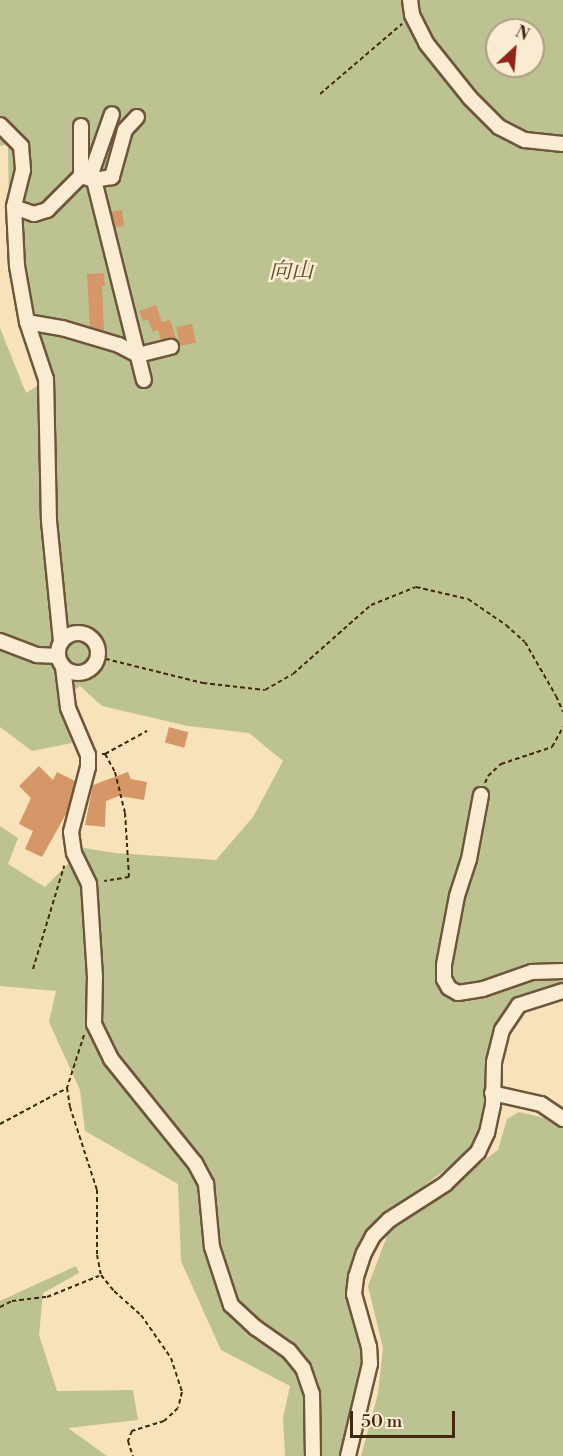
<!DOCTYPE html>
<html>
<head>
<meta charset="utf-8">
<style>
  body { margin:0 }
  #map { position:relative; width:563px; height:1456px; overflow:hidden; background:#f7e2b9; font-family:"Libre Bodoni","Noto Serif JP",serif }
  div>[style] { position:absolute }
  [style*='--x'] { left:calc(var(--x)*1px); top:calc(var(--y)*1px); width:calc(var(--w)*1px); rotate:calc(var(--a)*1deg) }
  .green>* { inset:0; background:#bcc390 }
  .building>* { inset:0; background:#d59668; transform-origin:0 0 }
  .path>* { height:2px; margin-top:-1px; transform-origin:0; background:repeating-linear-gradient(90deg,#422711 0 4.5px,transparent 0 7.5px) }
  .roads { filter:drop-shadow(2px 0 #6f563b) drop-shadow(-2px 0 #6f563b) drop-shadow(0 2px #6f563b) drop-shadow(0 -2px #6f563b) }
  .minor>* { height:14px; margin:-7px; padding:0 7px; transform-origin:7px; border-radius:7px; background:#faecd2 }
  .minor>.ring { margin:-7px; padding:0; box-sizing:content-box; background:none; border:14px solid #faecd2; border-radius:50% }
  span { translate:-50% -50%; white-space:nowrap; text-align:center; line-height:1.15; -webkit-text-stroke:5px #faecd2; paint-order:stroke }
  .park-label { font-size:22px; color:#604e31; font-style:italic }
  .north { position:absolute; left:485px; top:18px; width:60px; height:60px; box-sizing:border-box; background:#faecd2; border:2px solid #b09d85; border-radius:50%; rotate:26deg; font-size:16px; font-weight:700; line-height:24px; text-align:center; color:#422711 }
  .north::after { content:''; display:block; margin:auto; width:21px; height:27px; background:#8f2418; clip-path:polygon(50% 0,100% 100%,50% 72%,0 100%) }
  .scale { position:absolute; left:350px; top:1411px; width:105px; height:27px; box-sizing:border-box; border:3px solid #422711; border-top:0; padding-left:8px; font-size:18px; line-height:21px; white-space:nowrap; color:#422711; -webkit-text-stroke:4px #faecd2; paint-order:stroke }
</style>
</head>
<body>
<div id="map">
  <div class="green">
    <i style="clip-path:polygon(evenodd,0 0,563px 0,563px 986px,502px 1021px,491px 1048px,488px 1100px,482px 1125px,467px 1153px,391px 1211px,353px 1269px,365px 1347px,365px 1373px,343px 1456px,285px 1456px,283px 1418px,290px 1386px,221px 1350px,181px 1261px,178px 1184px,85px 1131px,80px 1090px,49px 1022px,56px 991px,0 986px,0 826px,18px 838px,8px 864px,45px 887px,84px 848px,115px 853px,216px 860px,253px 817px,283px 761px,249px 733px,188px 726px,102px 706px,80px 686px,59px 702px,72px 743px,32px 751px,0 727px,0 328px,26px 393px,42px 383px,10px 279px,8px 144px,0 146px,0 0,497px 30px,533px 30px,533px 66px,497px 66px,497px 30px)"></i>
    <i style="clip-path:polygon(519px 1112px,563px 1122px,563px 1456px,361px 1456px,378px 1394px,383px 1348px,368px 1286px,389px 1231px,498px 1150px,507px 1119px)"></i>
    <i style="clip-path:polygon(76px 1266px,79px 1273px,43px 1293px,39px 1335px,57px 1391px,133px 1390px,138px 1420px,68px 1428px,107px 1456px,0 1456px,0 1301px)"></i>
  </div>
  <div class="building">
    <i style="clip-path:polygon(122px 210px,124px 226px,115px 227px,111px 212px)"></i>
    <i style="clip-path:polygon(104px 273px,105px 286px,102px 286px,104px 331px,90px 327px,87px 274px)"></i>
    <i style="clip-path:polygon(156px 305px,162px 322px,170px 320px,176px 338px,161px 340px,158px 330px,153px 332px,148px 319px,143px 321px,139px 311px)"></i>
    <i style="left:192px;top:324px;width:19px;height:16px;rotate:78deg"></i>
    <i style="left:169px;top:727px;width:20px;height:16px;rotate:15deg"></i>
    <i style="clip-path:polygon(39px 766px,53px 780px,57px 772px,75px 781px,67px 812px,42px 857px,25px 849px,33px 831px,19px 824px,31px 798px,19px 786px)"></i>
    <i style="clip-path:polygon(128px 772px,131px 779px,147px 782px,144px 800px,119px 796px,106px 801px,105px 827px,85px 825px,93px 785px)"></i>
  </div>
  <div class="path">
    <i style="--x:320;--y:94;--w:108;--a:-40.5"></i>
    <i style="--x:98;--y:657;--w:108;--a:13.9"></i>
    <i style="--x:203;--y:683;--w:62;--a:6.4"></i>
    <i style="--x:265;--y:690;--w:32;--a:-30"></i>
    <i style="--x:293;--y:674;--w:104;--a:-41.5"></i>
    <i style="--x:371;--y:605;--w:48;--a:-21.8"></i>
    <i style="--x:416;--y:587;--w:53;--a:13"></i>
    <i style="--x:468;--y:599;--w:46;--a:34.4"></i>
    <i style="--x:506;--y:625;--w:25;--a:42"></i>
    <i style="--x:525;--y:642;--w:62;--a:60.1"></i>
    <i style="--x:556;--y:696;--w:17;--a:66"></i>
    <i style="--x:102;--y:754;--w:3;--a:0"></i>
    <i style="--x:105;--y:754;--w:21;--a:61"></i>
    <i style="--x:115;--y:772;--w:42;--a:76.3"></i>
    <i style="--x:125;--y:813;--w:64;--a:86.4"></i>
    <i style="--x:129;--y:877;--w:25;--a:171"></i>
    <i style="--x:105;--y:754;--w:48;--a:-28.7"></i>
    <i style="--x:485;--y:783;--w:8;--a:-67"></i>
    <i style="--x:488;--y:776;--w:18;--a:-43"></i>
    <i style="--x:501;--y:764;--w:54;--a:-18.4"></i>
    <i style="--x:552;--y:747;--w:23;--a:-61"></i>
    <i style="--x:33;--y:969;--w:108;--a:-73.2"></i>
    <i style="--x:84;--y:1035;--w:56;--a:107.8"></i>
    <i style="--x:67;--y:1088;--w:19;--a:81"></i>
    <i style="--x:70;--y:1107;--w:87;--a:72"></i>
    <i style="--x:97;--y:1190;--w:65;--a:90"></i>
    <i style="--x:97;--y:1255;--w:20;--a:79"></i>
    <i style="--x:101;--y:1275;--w:21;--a:51"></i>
    <i style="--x:114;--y:1291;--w:36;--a:42"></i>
    <i style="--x:141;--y:1315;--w:52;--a:55.1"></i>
    <i style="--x:171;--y:1358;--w:36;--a:72"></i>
    <i style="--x:182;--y:1392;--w:16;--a:104"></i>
    <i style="--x:178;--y:1408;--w:19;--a:137"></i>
    <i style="--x:164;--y:1421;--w:34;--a:163"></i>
    <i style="--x:132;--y:1431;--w:11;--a:112"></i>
    <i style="--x:128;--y:1441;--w:16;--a:72"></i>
    <i style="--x:0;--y:1124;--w:76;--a:-28.2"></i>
    <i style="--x:0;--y:1307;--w:13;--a:-27"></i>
    <i style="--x:12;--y:1301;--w:35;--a:-7"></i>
    <i style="--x:47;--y:1297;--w:56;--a:-22"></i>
  </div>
  <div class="roads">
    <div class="minor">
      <i style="--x:410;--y:0;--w:15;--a:82"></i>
      <i style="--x:412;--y:15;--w:31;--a:63"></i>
      <i style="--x:426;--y:43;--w:70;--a:51.3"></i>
      <i style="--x:470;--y:98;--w:41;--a:45"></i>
      <i style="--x:499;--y:127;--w:29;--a:27"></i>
      <i style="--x:525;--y:140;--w:38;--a:6"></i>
      <i style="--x:137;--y:117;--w:18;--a:133"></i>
      <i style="--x:125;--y:130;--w:49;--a:105.5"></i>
      <i style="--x:112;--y:177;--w:18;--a:171"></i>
      <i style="--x:94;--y:180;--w:206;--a:76"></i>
      <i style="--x:0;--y:125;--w:30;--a:45"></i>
      <i style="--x:21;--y:146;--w:24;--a:85"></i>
      <i style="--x:23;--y:170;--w:38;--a:104"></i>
      <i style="--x:14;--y:207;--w:59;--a:87.1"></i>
      <i style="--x:17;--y:266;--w:57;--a:79.9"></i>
      <i style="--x:27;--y:322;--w:60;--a:71.6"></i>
      <i style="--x:46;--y:379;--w:142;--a:88.8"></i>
      <i style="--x:49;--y:521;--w:122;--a:84.3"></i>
      <i style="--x:81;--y:126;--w:50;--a:90"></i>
      <i style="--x:81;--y:176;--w:14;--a:17"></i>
      <i style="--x:94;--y:180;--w:9;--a:-103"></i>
      <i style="--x:92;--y:171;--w:60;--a:-70.7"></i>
      <i style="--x:14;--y:207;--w:21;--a:19"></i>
      <i style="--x:34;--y:214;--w:14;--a:-17"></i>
      <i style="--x:47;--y:210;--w:48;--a:-45"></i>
      <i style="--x:27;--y:322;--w:36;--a:10"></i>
      <i style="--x:62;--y:328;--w:59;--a:16.6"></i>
      <i style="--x:119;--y:345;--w:21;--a:28"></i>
      <i style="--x:138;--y:355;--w:34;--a:-14"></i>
      <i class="ring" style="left:58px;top:633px;width:26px;height:26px"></i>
      <i style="--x:0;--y:641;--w:40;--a:21"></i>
      <i style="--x:37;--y:655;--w:21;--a:3"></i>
      <i style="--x:63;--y:667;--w:41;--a:83"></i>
      <i style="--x:68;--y:708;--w:51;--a:66.9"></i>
      <i style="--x:88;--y:755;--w:12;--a:90"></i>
      <i style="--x:88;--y:767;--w:67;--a:104.7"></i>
      <i style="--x:71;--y:832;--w:21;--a:82"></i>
      <i style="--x:74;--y:853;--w:34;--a:64"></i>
      <i style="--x:89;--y:884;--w:92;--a:86.3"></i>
      <i style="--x:95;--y:976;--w:48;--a:91.2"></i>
      <i style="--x:94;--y:1024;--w:39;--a:64"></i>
      <i style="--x:111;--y:1059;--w:134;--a:51.1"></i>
      <i style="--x:195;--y:1163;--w:24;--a:62"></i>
      <i style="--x:206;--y:1184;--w:63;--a:84.6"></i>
      <i style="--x:212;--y:1247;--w:61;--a:71.9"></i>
      <i style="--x:231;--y:1305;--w:34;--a:43"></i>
      <i style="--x:256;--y:1328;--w:40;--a:34.9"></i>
      <i style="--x:289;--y:1351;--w:22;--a:51"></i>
      <i style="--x:303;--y:1368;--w:28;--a:71"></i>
      <i style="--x:312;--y:1394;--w:62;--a:89.1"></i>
      <i style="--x:481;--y:795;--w:65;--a:100.6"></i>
      <i style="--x:469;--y:859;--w:39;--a:108"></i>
      <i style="--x:457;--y:896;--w:70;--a:100.7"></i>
      <i style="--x:444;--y:965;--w:14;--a:90"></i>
      <i style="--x:444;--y:979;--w:10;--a:61"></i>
      <i style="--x:449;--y:988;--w:10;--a:29"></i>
      <i style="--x:458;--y:993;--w:25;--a:-9"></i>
      <i style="--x:483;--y:989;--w:52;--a:-19.1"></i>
      <i style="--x:532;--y:972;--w:31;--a:-2"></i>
      <i style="--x:492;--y:1093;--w:50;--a:12.7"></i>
      <i style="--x:541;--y:1104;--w:27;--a:34"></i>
      <i style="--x:348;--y:1456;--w:95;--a:-76.6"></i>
      <i style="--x:370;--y:1364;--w:17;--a:-93"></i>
      <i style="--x:369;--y:1347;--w:55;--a:-105.8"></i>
      <i style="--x:354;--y:1294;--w:17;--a:-83"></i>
      <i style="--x:356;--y:1277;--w:25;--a:-72"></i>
      <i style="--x:364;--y:1253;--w:19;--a:-62"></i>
      <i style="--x:373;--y:1236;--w:23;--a:-45"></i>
      <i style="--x:389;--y:1220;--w:67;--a:-32.7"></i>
      <i style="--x:445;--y:1184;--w:46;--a:-44.1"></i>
      <i style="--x:478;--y:1152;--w:21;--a:-65"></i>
      <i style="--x:487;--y:1133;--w:30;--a:-78"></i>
      <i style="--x:493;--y:1104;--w:42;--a:-88.6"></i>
      <i style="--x:494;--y:1062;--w:33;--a:-76"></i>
      <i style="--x:502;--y:1030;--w:30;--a:-56"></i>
      <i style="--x:519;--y:1005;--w:46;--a:-17.7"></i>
    </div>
  </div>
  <div class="park-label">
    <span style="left:291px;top:272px">向山</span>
  </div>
  <div class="north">N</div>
  <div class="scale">50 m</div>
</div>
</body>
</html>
